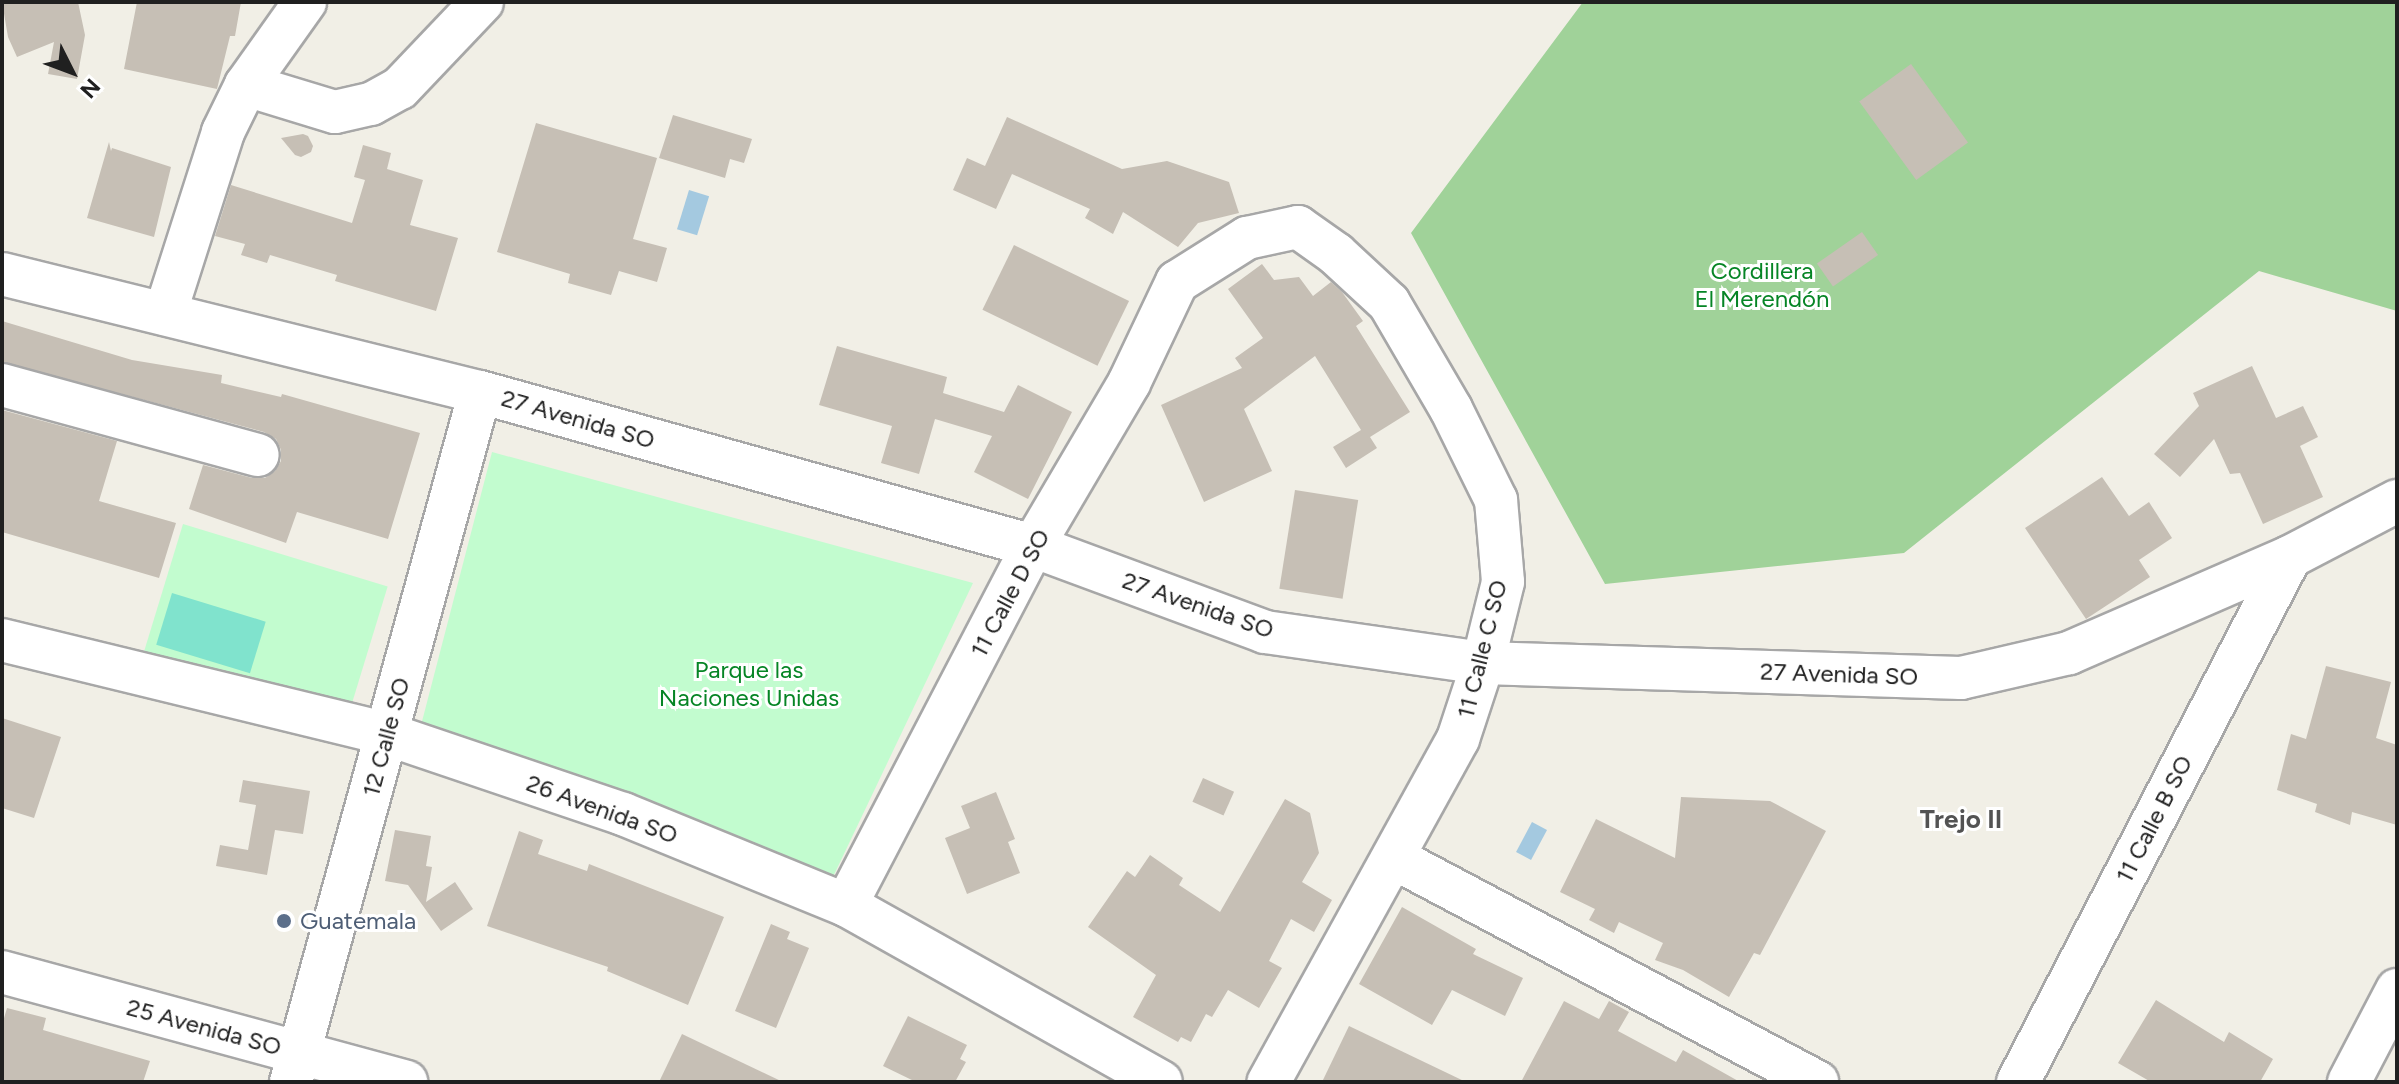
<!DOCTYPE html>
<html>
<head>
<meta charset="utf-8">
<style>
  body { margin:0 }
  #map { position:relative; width:2399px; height:1084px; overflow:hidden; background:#f1efe6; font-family:Figtree,sans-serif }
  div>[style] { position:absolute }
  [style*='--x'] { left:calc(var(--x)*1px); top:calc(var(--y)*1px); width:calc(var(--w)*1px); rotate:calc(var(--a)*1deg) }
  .forest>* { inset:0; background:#a0d299 }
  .park>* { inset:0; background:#c2fccf; transform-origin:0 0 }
  .pitch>* { inset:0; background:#80e3cd; transform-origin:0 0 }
  .water>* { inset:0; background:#a4c9e0; transform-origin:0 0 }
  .building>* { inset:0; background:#c6bfb5; transform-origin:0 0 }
  .roads { filter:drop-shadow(2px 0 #a7a7a7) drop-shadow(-2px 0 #a7a7a7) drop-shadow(0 2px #a7a7a7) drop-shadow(0 -2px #a7a7a7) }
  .minor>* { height:42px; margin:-21px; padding:0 21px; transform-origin:21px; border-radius:21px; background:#fff }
  .dots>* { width:22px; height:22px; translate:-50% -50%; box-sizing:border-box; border:4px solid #fff; border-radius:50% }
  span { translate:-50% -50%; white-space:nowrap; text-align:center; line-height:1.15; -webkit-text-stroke:6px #fff; paint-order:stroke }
  .park-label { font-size:24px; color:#068525 }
  .street-label { font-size:24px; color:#202020 }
  .service-label { font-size:24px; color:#4e5e75 }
  .left { translate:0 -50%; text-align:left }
  .neighbourhood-label { font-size:26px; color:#535353; font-weight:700 }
  .frame { position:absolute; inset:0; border:4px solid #202020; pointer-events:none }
  .north { position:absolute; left:32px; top:32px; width:80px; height:80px; -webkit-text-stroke:6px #fff; paint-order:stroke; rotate:132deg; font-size:22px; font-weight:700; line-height:32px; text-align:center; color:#202020 }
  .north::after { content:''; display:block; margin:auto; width:28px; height:36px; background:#202020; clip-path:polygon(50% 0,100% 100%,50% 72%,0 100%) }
</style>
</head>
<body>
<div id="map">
  <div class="forest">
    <i style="clip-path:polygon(1583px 2px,2397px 2px,2397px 311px,2259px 271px,1904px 553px,1605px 584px,1411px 233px)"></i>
  </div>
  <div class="park">
    <i style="clip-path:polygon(492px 452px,973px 583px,832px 879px,419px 733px)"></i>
    <i style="left:183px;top:524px;width:214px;height:139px;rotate:17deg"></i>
  </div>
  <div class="pitch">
    <i style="left:172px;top:593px;width:98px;height:54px;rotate:17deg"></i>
  </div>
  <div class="water">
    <i style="left:689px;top:190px;width:21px;height:41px;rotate:17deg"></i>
    <i style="left:1532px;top:822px;width:17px;height:34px;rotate:28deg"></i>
  </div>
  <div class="building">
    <i style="clip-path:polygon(2px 2px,78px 2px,85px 35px,77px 79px,48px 74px,54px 42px,17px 57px,8px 37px)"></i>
    <i style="clip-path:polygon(137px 2px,241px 2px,235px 36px,230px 36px,217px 89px,124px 69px)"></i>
    <i style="left:1911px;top:64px;width:97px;height:64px;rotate:54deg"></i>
    <i style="clip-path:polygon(673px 115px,752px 139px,744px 163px,730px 159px,725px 178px,659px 158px)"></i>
    <i style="clip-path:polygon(1007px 117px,1122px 169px,1167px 161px,1229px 182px,1239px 213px,1198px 223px,1178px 247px,1123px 212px,1113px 234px,1085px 218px,1090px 209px,1012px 174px,996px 209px,953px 190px,967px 158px,985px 166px)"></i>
    <i style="clip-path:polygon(536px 123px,657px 158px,633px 239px,667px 248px,657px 282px,619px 271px,611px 295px,568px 283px,570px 274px,497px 252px)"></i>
    <i style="clip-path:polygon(303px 134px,308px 136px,313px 146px,311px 152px,301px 157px,295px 155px,281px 138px)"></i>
    <i style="clip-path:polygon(109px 142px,111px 151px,112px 148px,171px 167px,154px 237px,87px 218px)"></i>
    <i style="clip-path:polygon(363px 145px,391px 153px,387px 169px,423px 180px,410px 225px,458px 238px,436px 311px,335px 281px,337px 275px,270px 255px,267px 263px,241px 255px,245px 244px,215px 236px,231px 185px,352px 223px,365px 180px,354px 177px)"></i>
    <i style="left:1862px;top:232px;width:28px;height:55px;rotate:55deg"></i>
    <i style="left:1014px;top:245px;width:128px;height:72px;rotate:26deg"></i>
    <i style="clip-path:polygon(1262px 264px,1274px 280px,1299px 277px,1313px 296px,1331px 282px,1342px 292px,1363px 321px,1356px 326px,1410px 412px,1370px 437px,1377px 448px,1346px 468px,1333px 447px,1361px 430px,1315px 356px,1244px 409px,1272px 471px,1204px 502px,1161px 405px,1242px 368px,1235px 358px,1263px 338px,1228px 289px)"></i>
    <i style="clip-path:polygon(2px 321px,132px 360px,222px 375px,221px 383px,281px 397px,282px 394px,420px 433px,388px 539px,297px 512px,286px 543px,189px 509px,203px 465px,252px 478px,265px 478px,275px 471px,281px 461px,281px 450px,276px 439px,264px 432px,2px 362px)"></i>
    <i style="clip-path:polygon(837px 346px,947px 377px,943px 393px,1004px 412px,1018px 385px,1072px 412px,1028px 499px,974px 472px,992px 436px,935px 419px,919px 474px,881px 463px,892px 426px,819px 405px)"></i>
    <i style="clip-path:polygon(2252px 366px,2276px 418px,2303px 406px,2318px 437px,2300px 446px,2323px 497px,2263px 524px,2240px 473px,2230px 474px,2214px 439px,2180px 477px,2154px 454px,2199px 406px,2193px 393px)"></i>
    <i style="clip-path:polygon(2px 410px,117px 441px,99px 501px,176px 523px,159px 578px,2px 532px)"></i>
    <i style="clip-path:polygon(2102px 477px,2129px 516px,2149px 502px,2172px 538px,2139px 560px,2150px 577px,2086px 619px,2025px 528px)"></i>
    <i style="left:1295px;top:490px;width:64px;height:100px;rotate:9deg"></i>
    <i style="clip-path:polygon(2326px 666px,2391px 682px,2376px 738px,2397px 745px,2397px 825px,2352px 812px,2350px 825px,2315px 812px,2317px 804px,2277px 790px,2291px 734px,2306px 739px)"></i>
    <i style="clip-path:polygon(2px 718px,61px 737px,34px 818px,2px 808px)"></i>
    <i style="left:1203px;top:778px;width:34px;height:26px;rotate:24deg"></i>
    <i style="clip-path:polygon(243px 780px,310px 791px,303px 834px,275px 830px,267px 875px,216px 866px,220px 845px,248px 850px,256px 805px,239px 802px)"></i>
    <i style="clip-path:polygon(996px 792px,1015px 839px,1008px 842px,1020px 873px,967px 894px,945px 838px,970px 828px,961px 806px)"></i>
    <i style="clip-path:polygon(1681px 797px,1770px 801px,1826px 831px,1760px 955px,1754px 953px,1729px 997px,1683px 970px,1655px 960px,1663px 943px,1619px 922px,1614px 933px,1589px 920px,1595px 909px,1560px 892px,1596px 819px,1675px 858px)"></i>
    <i style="clip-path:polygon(1285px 799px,1310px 813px,1319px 853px,1302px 882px,1332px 900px,1314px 932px,1291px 919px,1269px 961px,1282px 968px,1259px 1008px,1228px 990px,1212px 1017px,1206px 1014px,1191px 1042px,1181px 1037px,1178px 1042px,1133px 1017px,1156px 975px,1088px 927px,1127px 871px,1135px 877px,1150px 855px,1183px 878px,1179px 885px,1220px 912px)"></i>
    <i style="clip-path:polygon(395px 830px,431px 836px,426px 866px,432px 867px,426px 902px,455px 882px,473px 909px,441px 931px,408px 885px,385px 881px)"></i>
    <i style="clip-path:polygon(519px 831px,543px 840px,538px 854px,587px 871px,589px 864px,724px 917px,688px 1005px,607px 971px,608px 967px,487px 926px)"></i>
    <i style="clip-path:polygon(1402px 907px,1476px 949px,1473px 954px,1523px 978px,1505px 1016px,1452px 990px,1432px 1025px,1359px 984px)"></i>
    <i style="clip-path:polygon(771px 924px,790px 932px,787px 939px,809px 948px,776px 1028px,735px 1011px)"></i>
    <i style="clip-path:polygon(2156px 1000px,2224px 1042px,2229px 1032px,2273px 1059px,2260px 1082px,2151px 1082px,2118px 1063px)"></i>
    <i style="clip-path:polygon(1564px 1001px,1599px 1019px,1609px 1001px,1629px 1012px,1618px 1031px,1676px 1062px,1683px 1050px,1740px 1082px,1521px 1082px)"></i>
    <i style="clip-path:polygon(7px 1008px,46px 1018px,43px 1030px,150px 1061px,143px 1082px,2px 1082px,2px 1025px)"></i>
    <i style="clip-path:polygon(908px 1016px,967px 1045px,960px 1059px,966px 1062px,955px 1082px,916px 1082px,883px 1066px)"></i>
    <i style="clip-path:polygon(1349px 1026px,1466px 1082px,1322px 1082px)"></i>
    <i style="clip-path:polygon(682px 1034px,783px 1082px,659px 1082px)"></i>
  </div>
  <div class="roads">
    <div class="minor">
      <i style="--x:246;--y:85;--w:93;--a:16.9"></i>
      <i style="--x:335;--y:112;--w:37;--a:-13"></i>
      <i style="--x:371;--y:104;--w:33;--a:-29"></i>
      <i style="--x:400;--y:88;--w:119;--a:-46.4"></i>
      <i style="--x:2;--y:274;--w:492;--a:13.9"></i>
      <i style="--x:480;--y:392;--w:574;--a:15.56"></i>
      <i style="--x:1033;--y:546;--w:247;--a:20.3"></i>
      <i style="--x:1265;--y:632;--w:220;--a:8.1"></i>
      <i style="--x:1483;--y:663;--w:478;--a:1.8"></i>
      <i style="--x:1961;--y:678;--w:111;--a:-13"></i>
      <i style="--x:2069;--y:653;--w:241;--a:-23.5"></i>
      <i style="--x:2290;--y:557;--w:121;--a:-27.6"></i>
      <i style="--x:165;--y:314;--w:191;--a:-72.3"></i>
      <i style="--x:223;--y:132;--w:52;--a:-63.9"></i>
      <i style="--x:246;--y:85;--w:102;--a:-54.6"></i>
      <i style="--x:2;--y:385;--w:265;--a:15.3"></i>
      <i style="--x:2;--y:640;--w:396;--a:13.7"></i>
      <i style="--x:387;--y:734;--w:249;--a:18.7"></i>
      <i style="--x:623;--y:814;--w:241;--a:22.2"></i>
      <i style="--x:846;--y:905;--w:361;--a:29.3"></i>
      <i style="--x:1394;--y:858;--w:479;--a:27.9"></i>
      <i style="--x:846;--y:905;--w:405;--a:-62.5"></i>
      <i style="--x:1033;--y:546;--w:189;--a:-59.5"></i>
      <i style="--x:1129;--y:383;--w:112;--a:-64.6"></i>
      <i style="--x:1177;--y:282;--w:83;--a:-32.2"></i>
      <i style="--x:1247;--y:238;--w:52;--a:-12.2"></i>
      <i style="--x:1298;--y:227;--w:47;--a:35.4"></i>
      <i style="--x:1336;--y:254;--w:72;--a:42.8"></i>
      <i style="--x:1389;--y:303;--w:123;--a:59.7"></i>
      <i style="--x:1451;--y:409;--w:102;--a:63.7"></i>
      <i style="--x:1496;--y:500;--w:82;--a:85.1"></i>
      <i style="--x:1503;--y:582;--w:83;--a:103.9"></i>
      <i style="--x:1483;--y:663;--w:80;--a:108.2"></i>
      <i style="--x:1458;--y:739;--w:392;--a:118.9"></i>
      <i style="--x:2;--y:972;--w:419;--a:15.2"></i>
      <i style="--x:291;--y:1082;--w:715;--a:-74.68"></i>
      <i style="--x:2018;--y:1082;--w:591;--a:-62.61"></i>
      <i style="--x:2349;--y:1082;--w:104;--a:-62.4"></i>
    </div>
  </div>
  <div class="dots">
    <i style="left:284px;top:921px;background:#5c6f8a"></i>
  </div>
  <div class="park-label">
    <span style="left:1762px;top:285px">Cordillera<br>El Merendón</span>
    <span style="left:749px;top:684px">Parque las<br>Naciones Unidas</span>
  </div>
  <div class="street-label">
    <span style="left:578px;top:419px;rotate:16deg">27 Avenida SO</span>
    <span style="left:1010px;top:593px;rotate:-62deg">11 Calle D SO</span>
    <span style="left:1198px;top:605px;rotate:19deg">27 Avenida SO</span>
    <span style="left:1482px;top:649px;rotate:-76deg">11 Calle C SO</span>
    <span style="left:1839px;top:674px;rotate:2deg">27 Avenida SO</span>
    <span style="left:386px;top:737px;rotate:-75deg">12 Calle SO</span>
    <span style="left:602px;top:809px;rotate:20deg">26 Avenida SO</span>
    <span style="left:2154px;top:819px;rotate:-63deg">11 Calle B SO</span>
    <span style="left:204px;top:1027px;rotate:15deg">25 Avenida SO</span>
  </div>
  <div class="service-label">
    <span class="left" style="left:300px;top:921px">Guatemala</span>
  </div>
  <div class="neighbourhood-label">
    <span style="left:1961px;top:820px">Trejo II</span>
  </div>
  <div class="frame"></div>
  <div class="north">N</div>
</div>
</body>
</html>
